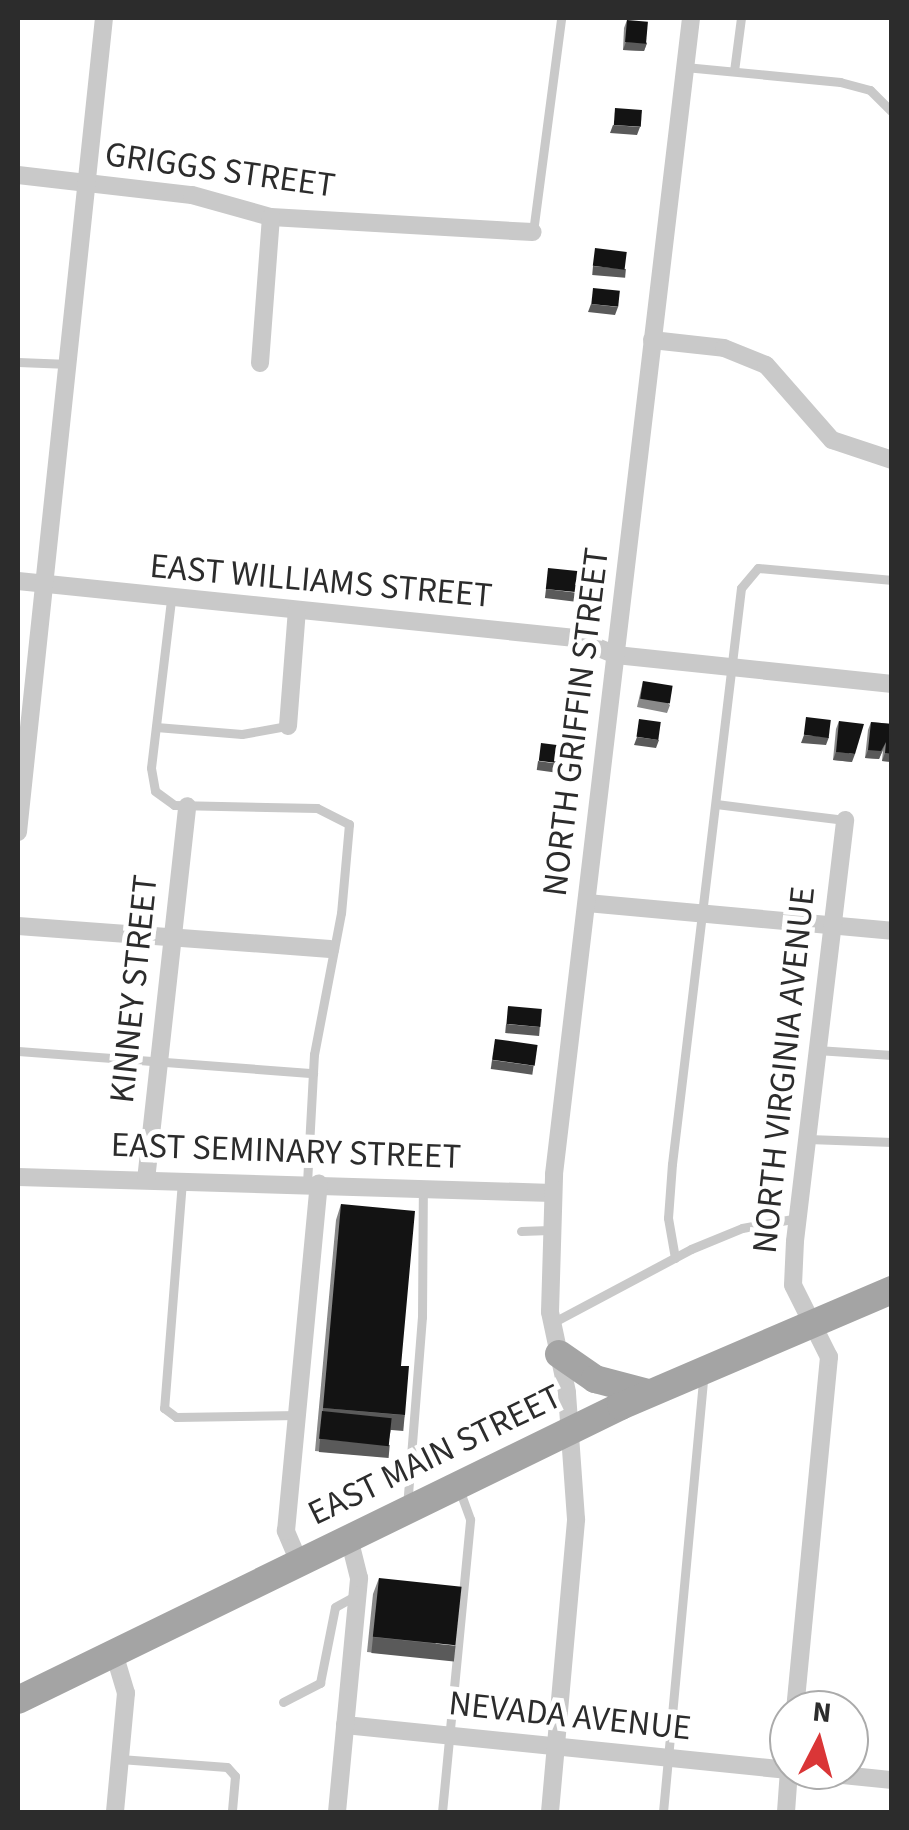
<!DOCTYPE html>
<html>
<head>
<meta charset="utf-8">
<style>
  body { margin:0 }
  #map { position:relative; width:909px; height:1830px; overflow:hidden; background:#fff; font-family:"Source Sans 3",sans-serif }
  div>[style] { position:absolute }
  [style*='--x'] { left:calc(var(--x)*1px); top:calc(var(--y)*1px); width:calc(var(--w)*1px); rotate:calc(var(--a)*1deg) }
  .lane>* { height:9px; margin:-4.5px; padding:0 4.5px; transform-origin:4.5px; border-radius:4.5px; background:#c9c9c9 }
  .street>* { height:18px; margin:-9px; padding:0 9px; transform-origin:9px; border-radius:9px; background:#c9c9c9 }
  .primary>* { height:28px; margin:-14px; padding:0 14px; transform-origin:14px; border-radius:14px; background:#a4a4a4 }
  .wall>* { inset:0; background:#898989 }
  .shaded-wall>* { inset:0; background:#5a5a5a; transform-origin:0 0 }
  .building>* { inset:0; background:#131313; transform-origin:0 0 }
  span { translate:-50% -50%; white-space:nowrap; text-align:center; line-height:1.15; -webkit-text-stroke:10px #fff; paint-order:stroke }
  .street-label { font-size:35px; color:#2c2c2c }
  .frame { position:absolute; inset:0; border:20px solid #2c2c2c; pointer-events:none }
  .north { position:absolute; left:769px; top:1690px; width:100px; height:100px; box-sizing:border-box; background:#fff; border:2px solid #ababab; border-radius:50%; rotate:6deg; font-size:28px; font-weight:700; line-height:40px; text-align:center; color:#2c2c2c }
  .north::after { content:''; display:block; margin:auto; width:35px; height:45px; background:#da3637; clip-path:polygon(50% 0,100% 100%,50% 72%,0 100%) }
</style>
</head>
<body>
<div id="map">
  <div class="lane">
    <i style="--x:685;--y:67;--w:156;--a:5.5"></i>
    <i style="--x:840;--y:82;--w:31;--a:15"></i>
    <i style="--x:870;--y:90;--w:31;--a:45"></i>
    <i style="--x:734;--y:71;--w:53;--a:-82.5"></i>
    <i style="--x:533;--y:232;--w:216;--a:-82.5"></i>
    <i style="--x:18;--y:362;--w:51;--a:2.2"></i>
    <i style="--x:171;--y:600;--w:169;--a:96.8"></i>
    <i style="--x:151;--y:768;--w:23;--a:80"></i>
    <i style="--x:155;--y:791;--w:24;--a:36"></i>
    <i style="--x:174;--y:805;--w:143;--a:1.2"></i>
    <i style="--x:317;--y:808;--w:36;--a:27"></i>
    <i style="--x:349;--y:824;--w:89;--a:95.1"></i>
    <i style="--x:341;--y:913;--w:144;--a:100.8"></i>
    <i style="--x:314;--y:1054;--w:129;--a:93.1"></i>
    <i style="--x:156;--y:727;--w:86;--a:4.7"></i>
    <i style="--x:242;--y:734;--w:46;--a:-10.1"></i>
    <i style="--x:716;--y:804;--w:130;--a:7.1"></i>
    <i style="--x:817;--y:1050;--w:75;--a:3.8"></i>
    <i style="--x:18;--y:1051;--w:296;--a:4.3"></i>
    <i style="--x:808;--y:1139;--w:84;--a:2"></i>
    <i style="--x:182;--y:1181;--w:228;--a:94.5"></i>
    <i style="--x:164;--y:1408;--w:15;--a:37"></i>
    <i style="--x:176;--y:1417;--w:121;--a:-0.9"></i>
    <i style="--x:521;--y:1231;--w:29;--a:-2"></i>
    <i style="--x:675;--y:1258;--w:41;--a:-99.9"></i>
    <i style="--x:668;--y:1218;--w:54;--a:-85.8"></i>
    <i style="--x:672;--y:1164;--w:580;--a:-83.17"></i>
    <i style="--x:741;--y:588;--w:26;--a:-50"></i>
    <i style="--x:758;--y:568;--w:135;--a:5.1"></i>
    <i style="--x:552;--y:1323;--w:157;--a:-28"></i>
    <i style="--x:691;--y:1249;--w:55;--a:-22.4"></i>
    <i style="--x:742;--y:1228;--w:57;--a:-10.1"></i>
    <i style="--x:407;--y:1507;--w:191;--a:-85.5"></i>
    <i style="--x:422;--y:1317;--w:129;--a:-89.6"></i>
    <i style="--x:283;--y:1702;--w:42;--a:-27.2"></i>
    <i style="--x:320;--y:1683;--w:77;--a:-78.8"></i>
    <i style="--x:335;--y:1607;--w:23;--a:-29"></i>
    <i style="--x:120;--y:1759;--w:107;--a:4.3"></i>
    <i style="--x:227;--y:1767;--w:12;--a:48"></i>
    <i style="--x:235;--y:1776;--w:36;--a:95"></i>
    <i style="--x:442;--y:1812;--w:294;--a:-84.5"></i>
    <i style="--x:470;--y:1519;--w:33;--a:-110"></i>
    <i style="--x:663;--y:1812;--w:436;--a:-84.7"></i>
  </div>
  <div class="street">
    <i style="--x:18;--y:175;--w:175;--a:6.6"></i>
    <i style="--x:192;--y:195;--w:82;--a:15.6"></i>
    <i style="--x:271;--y:217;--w:262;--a:3.3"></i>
    <i style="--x:652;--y:340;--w:72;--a:6.3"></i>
    <i style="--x:724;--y:348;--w:45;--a:22"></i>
    <i style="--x:766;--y:365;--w:100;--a:48.7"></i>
    <i style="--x:832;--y:440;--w:63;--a:18.4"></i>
    <i style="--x:260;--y:363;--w:146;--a:-85.7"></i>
    <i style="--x:18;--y:581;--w:560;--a:5.84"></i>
    <i style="--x:575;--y:638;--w:44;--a:22.5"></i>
    <i style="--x:616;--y:655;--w:278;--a:6"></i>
    <i style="--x:288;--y:726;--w:116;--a:-85.6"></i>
    <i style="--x:18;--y:832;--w:819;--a:-83.97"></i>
    <i style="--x:587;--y:903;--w:306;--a:5.2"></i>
    <i style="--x:18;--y:926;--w:313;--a:4.2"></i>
    <i style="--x:18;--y:1177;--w:535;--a:1.71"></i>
    <i style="--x:146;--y:1180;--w:376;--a:-83.7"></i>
    <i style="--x:299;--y:1562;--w:34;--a:-113"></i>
    <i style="--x:286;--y:1531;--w:349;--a:-84.6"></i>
    <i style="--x:114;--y:1653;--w:42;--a:73.3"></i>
    <i style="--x:126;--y:1693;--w:120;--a:95.3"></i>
    <i style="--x:795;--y:1710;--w:355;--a:-84.5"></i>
    <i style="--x:829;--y:1357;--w:80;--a:-116.6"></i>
    <i style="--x:793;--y:1285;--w:44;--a:-87.4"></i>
    <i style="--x:795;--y:1241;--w:424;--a:-83.2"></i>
    <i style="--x:345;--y:1725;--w:446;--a:5.8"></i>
    <i style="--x:793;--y:1770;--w:100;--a:5.8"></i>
    <i style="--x:337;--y:1812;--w:235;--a:-84.6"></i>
    <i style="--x:359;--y:1578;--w:41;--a:-104"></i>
    <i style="--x:550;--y:1812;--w:294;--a:-84.9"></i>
    <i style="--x:576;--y:1519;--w:127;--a:-94.1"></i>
    <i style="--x:567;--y:1392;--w:82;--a:-102"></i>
    <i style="--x:550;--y:1312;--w:138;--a:-88.3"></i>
    <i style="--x:554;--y:1174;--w:1164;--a:-83.24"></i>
    <i style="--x:786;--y:1812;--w:42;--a:-85.9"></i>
  </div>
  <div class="primary">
    <i style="--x:559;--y:1354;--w:44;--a:34.8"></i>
    <i style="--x:595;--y:1379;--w:55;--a:14.8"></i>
    <i style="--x:18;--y:1700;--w:671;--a:-25.99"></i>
    <i style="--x:621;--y:1406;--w:295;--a:-23.2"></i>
  </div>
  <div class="wall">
    <i style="clip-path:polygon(627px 20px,647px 43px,644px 51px,623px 50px,624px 28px)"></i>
    <i style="clip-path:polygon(643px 681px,670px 705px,667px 713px,637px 707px)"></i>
    <i style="clip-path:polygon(839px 721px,852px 762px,833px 760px,836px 729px)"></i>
    <i style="clip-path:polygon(871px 722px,892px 724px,892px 762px,882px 761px,883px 750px,879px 759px,865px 758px,868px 730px)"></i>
    <i style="clip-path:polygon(341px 1204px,401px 1366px,405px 1415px,400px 1430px,391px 1430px,385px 1457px,315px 1451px,336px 1220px)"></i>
    <i style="clip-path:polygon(379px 1578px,450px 1660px,367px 1652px,373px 1594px)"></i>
  </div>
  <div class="shaded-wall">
    <i style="clip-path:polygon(626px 42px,647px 43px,644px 51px,623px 50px)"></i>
    <i style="clip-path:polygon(613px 125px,640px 127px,637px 135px,610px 133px)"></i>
    <i style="left:593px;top:266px;width:33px;height:9px;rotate:5deg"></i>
    <i style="clip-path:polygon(591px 304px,618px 307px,615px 315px,588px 312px)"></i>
    <i style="left:546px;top:589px;width:43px;height:9px;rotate:7deg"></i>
    <i style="clip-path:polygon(804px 735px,829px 737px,826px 745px,801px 743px)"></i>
    <i style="clip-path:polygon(637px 737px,659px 740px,656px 748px,634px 745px)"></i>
    <i style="clip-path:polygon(886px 742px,879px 759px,865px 758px,868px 750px)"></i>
    <i style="clip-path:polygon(836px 752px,855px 754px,852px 762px,833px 760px)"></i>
    <i style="clip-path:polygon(885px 753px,892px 754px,892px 762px,882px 761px)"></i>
    <i style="left:538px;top:761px;width:35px;height:9px;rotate:8deg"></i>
    <i style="left:506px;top:1024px;width:34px;height:9px;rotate:5deg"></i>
    <i style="left:492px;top:1060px;width:42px;height:9px;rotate:8deg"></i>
    <i style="left:323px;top:1408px;width:82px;height:16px;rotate:5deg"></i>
    <i style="left:320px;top:1439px;width:70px;height:13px;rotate:5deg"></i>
    <i style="left:373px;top:1637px;width:83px;height:16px;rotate:6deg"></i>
  </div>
  <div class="building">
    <i style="left:627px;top:20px;width:21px;height:22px;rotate:5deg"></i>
    <i style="left:615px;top:108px;width:27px;height:17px;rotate:4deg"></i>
    <i style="left:595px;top:248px;width:32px;height:18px;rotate:7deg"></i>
    <i style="left:593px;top:288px;width:27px;height:16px;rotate:6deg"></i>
    <i style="left:548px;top:568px;width:44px;height:21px;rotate:6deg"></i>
    <i style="left:643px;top:681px;width:30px;height:18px;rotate:9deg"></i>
    <i style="left:806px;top:717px;width:25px;height:18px;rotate:7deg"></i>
    <i style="left:639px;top:719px;width:22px;height:18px;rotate:8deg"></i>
    <i style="clip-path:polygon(839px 721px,864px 724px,855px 754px,836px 752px)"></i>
    <i style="clip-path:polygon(871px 722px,892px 724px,892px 754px,885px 753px,886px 742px,881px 751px,868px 750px)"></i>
    <i style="left:541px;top:743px;width:32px;height:18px;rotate:7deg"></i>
    <i style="left:508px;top:1006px;width:34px;height:18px;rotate:5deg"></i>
    <i style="left:495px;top:1039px;width:43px;height:21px;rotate:8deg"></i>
    <i style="clip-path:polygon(341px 1204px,415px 1211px,401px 1366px,409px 1366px,405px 1415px,323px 1408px)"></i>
    <i style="left:322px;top:1411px;width:70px;height:28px;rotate:6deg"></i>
    <i style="left:379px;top:1578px;width:83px;height:59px;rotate:6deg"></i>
  </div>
  <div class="street-label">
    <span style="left:220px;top:170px;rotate:8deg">GRIGGS STREET</span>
    <span style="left:321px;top:581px;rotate:5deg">EAST WILLIAMS STREET</span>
    <span style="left:576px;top:722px;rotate:-83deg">NORTH GRIFFIN STREET</span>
    <span style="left:134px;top:989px;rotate:-84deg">KINNEY STREET</span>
    <span style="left:784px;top:1070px;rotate:-84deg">NORTH VIRGINIA AVENUE</span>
    <span style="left:286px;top:1151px;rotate:2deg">EAST SEMINARY STREET</span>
    <span style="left:435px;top:1455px;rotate:-26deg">EAST MAIN STREET</span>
    <span style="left:570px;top:1716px;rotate:6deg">NEVADA AVENUE</span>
  </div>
  <div class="frame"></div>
  <div class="north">N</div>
</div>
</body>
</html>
